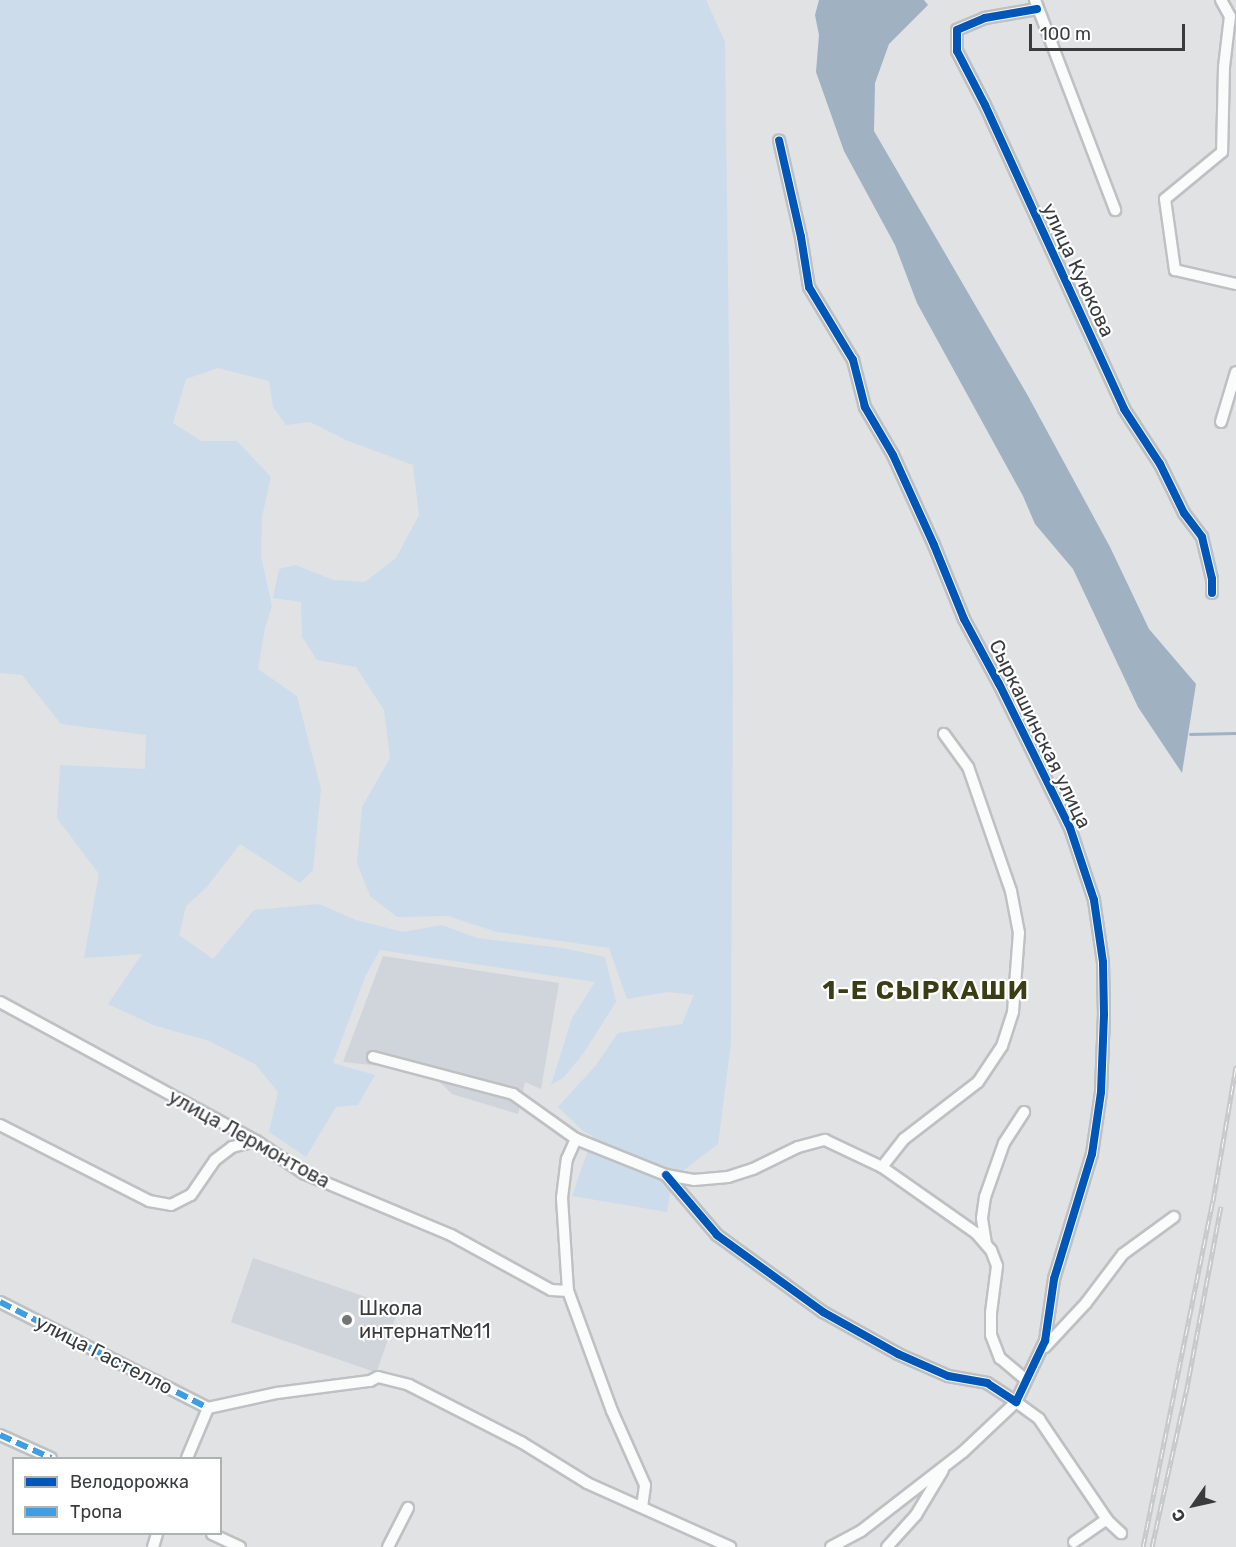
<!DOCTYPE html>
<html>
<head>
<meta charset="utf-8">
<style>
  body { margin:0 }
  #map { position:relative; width:1236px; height:1547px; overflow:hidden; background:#e0e2e4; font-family:Rubik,sans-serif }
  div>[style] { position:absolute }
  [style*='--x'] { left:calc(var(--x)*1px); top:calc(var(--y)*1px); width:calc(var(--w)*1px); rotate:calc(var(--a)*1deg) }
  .built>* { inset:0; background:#d0d5db; transform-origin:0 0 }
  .green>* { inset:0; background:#cddceb }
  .water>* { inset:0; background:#a0b1c2 }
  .stream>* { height:3px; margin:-1.5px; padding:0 1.5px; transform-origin:1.5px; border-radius:1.5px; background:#a0b1c2 }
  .roads { filter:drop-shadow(2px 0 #bec0c2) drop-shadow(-2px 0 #bec0c2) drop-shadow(0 2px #bec0c2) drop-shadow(0 -2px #bec0c2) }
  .street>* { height:10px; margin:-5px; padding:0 5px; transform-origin:5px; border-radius:5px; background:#fafbfb }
  .rail>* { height:5px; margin-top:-2.5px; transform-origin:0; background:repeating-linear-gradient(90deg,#fff 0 9px,#c8c8c9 0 18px); box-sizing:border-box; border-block:2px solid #c8c8c9 }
  .quiet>* { height:6px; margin-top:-3px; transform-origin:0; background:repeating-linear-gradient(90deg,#3e9ee3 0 12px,transparent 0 18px) }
  .cycleway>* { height:8px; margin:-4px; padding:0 4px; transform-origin:4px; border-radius:4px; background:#0057b8 }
  .dots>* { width:16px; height:16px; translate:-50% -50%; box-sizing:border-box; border:3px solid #fff; border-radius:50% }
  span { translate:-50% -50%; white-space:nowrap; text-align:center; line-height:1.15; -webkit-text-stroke:4.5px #fff; paint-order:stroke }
  .street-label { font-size:20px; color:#3a3b3d }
  .poi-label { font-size:20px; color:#3a3b3d }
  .left { translate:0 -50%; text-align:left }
  .district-label { font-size:26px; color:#3b3d14; font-weight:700; letter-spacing:1.5px }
  .legend { position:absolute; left:12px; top:1457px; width:210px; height:78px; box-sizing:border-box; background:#fff; border:2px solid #b0b1b1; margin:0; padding:8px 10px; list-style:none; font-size:18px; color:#3a3b3d }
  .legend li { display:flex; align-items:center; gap:12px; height:30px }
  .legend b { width:30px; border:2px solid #b0b1b1 }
  .north { position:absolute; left:1164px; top:1475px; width:60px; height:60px; -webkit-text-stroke:4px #fff; paint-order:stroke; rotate:236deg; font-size:16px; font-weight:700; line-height:24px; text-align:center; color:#3a3b3d }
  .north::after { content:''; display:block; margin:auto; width:21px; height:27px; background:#3a3b3d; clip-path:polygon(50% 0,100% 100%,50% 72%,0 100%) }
  .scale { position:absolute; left:1029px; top:24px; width:156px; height:27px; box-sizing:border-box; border:3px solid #3a3b3d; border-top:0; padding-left:8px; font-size:18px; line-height:21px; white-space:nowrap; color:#3a3b3d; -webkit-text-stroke:4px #fff; paint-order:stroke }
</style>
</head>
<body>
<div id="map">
  <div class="built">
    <i style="clip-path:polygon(383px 956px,559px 983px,541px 1089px,525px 1082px,518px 1114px,452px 1094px,428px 1071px,343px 1062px)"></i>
    <i style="left:253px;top:1258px;width:154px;height:68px;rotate:19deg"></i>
  </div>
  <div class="green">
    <i style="clip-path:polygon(0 0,706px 0,725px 42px,733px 672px,731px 1043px,718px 1144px,680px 1173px,674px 1171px,667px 1212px,572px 1196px,593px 1136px,583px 1131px,558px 1107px,596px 1065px,618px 1033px,682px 1024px,694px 995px,668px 992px,627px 999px,609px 948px,497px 932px,448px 916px,397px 917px,370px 896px,357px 863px,362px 807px,390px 758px,384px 710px,356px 667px,317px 660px,302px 637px,301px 602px,273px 598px,279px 569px,296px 565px,333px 580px,365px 582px,396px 558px,419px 515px,413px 465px,346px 440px,310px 422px,286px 425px,273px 407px,269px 381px,218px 368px,186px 379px,173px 423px,201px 441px,237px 441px,271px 477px,262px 517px,261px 556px,272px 606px,265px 628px,258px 669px,297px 696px,321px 789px,313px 870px,300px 883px,240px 844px,206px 888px,186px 906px,179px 935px,213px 959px,254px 910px,319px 904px,356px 920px,403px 932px,442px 925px,477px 938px,562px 948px,605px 957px,616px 1002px,583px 1054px,563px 1078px,551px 1085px,572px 1018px,595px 982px,380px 950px,365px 977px,333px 1063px,375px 1075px,358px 1105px,336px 1107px,306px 1157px,269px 1132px,278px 1092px,255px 1064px,209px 1041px,153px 1025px,108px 1004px,142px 954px,84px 958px,99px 874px,57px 818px,60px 765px,145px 769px,146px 735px,61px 724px,22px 675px,0 673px)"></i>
  </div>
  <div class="water">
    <i style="clip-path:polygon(819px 0,924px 0,928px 5px,889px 44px,875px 83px,874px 131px,1028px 396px,1110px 547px,1149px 629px,1196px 684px,1182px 773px,1138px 707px,1073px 569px,1035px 524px,1023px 496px,917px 303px,895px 245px,844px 151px,816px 72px,819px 35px,815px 15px)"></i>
  </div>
  <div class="stream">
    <i style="--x:1190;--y:734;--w:46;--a:-1.2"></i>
  </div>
  <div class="roads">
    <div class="street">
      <i style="--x:1035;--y:0;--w:225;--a:69.1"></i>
      <i style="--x:1221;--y:0;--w:18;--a:61"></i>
      <i style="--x:1230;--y:16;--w:51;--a:96.7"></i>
      <i style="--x:1224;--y:67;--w:85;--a:91.3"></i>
      <i style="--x:1222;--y:152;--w:74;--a:140.5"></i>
      <i style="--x:1165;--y:199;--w:72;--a:82"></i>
      <i style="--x:1175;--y:270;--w:63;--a:12.9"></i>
      <i style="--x:1037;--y:9;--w:53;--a:170.2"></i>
      <i style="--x:985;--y:18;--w:30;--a:157"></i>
      <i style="--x:957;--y:30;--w:21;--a:90"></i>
      <i style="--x:957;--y:51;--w:61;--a:62.6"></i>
      <i style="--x:985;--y:105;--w:334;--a:65.4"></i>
      <i style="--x:1124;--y:409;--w:66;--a:56.8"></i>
      <i style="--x:1160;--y:464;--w:55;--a:63.9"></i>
      <i style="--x:1184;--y:513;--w:30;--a:53"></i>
      <i style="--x:1202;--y:537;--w:43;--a:76.6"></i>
      <i style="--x:1212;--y:579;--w:14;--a:90"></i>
      <i style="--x:1221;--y:422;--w:52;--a:-73.3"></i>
      <i style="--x:0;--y:1002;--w:291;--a:28.5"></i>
      <i style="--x:256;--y:1141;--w:59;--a:34"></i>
      <i style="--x:305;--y:1174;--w:158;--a:22.7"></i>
      <i style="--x:451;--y:1235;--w:114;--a:28.8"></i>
      <i style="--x:551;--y:1290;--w:17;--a:3"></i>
      <i style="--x:373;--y:1057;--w:145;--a:14.8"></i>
      <i style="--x:513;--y:1094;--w:77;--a:35.5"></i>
      <i style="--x:0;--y:1125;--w:167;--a:27"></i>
      <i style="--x:149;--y:1201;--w:22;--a:10"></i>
      <i style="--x:171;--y:1205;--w:22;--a:-27"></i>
      <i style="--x:191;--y:1195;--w:42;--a:-55.6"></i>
      <i style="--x:215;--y:1160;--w:21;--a:-37"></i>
      <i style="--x:232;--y:1147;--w:25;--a:-14"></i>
      <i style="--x:882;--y:1167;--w:36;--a:-52"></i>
      <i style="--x:904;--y:1139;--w:93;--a:-37.6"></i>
      <i style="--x:978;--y:1082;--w:43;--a:-56.3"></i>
      <i style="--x:1002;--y:1046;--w:36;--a:-72"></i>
      <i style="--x:1013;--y:1012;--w:79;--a:-85.7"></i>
      <i style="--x:1019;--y:933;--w:43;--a:-100.8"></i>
      <i style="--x:1011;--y:891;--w:131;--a:-109.1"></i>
      <i style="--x:968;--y:767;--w:41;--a:-126"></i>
      <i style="--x:666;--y:1175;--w:79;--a:49.6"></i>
      <i style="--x:717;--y:1235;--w:131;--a:36"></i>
      <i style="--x:823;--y:1312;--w:86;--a:29.2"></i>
      <i style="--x:898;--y:1354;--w:55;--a:23.7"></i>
      <i style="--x:948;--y:1376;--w:40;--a:10"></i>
      <i style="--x:987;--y:1383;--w:35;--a:33"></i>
      <i style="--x:1016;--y:1402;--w:68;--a:-64.6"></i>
      <i style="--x:1045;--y:1341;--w:63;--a:-81.7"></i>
      <i style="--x:1054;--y:1279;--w:131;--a:-73.1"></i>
      <i style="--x:1092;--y:1154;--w:63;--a:-81.7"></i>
      <i style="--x:1101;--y:1092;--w:77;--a:-87.8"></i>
      <i style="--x:1104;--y:1015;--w:53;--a:-91.1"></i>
      <i style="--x:1103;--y:962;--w:63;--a:-98.3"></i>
      <i style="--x:1094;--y:900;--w:76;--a:-108.4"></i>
      <i style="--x:1070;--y:828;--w:161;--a:-116.2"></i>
      <i style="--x:999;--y:684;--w:74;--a:-118.3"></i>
      <i style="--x:964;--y:619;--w:80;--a:-112.1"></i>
      <i style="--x:934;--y:545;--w:99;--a:-114.5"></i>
      <i style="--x:893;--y:455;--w:56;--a:-120.3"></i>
      <i style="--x:865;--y:407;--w:49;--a:-104.3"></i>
      <i style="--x:853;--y:360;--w:85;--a:-121.1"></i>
      <i style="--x:809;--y:287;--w:51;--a:-99.1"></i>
      <i style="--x:801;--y:237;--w:99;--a:-102.8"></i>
      <i style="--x:986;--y:1244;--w:26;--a:-99"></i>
      <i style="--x:982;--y:1218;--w:21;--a:-82"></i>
      <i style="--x:985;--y:1197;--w:57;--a:-70.6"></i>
      <i style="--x:1004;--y:1143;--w:37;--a:-57"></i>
      <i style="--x:0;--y:1302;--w:233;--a:27"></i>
      <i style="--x:1045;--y:1347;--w:60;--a:-47"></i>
      <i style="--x:1086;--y:1303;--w:61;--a:-52.9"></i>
      <i style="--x:1123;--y:1254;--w:63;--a:-36"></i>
      <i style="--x:208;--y:1408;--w:71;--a:-12.3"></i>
      <i style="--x:277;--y:1393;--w:94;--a:-7.4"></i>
      <i style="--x:370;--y:1381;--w:9;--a:-27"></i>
      <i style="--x:378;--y:1377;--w:32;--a:14"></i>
      <i style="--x:409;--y:1385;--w:126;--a:27"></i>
      <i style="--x:521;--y:1442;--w:78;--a:31.8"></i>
      <i style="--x:587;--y:1483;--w:157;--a:24.1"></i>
      <i style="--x:0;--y:1435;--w:56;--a:24.3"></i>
      <i style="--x:187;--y:1458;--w:54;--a:-67.2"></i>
      <i style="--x:642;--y:1507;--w:22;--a:-82"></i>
      <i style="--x:645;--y:1485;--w:81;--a:-114"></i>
      <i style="--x:612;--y:1411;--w:128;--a:-110.1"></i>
      <i style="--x:568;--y:1291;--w:93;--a:-93.7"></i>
      <i style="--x:562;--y:1198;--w:39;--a:-83"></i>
      <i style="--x:567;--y:1159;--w:22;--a:-66"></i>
      <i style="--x:576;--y:1139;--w:97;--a:21.8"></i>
      <i style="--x:666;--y:1175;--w:28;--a:10"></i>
      <i style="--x:694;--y:1180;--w:34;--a:-5"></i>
      <i style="--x:728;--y:1177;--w:26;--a:-18"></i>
      <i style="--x:753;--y:1169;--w:50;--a:-26.1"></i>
      <i style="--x:798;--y:1147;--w:28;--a:-15"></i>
      <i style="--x:825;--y:1140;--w:63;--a:25.3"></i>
      <i style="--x:882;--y:1167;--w:115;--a:35.1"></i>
      <i style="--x:976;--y:1233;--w:23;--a:49"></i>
      <i style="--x:991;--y:1250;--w:17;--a:69"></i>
      <i style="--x:997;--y:1266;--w:47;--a:97.3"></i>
      <i style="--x:991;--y:1313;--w:22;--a:90"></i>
      <i style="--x:991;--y:1335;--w:25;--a:69"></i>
      <i style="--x:1000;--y:1358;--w:34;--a:40"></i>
      <i style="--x:212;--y:1534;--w:31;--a:25"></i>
      <i style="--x:1074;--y:1542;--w:40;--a:-34.9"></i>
      <i style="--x:153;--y:1547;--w:14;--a:-73"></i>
      <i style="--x:388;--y:1547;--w:44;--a:-62.9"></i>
      <i style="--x:831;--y:1547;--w:34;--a:-28"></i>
      <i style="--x:861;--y:1531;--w:129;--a:-37.8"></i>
      <i style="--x:963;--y:1452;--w:73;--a:-43.3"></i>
      <i style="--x:1016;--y:1402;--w:29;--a:36"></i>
      <i style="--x:1039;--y:1419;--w:123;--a:55.9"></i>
      <i style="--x:1108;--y:1521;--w:18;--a:43"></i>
      <i style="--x:887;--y:1547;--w:43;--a:-47.8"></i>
      <i style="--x:916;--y:1515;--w:52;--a:-59"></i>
    </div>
  </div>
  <div class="rail">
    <i style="--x:1143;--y:1547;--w:353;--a:-78.6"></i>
    <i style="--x:1213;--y:1201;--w:137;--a:-80.3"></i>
    <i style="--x:1152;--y:1547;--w:158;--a:-77.6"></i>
    <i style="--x:1186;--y:1393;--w:190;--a:-79.4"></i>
  </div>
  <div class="quiet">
    <i style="--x:0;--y:1302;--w:233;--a:27"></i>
    <i style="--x:0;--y:1435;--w:56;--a:24.3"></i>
  </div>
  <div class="cycleway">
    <i style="--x:1037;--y:9;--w:53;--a:170.2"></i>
    <i style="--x:985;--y:18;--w:30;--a:157"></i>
    <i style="--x:957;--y:30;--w:21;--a:90"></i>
    <i style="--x:957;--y:51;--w:61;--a:62.6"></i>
    <i style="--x:985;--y:105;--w:334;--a:65.4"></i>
    <i style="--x:1124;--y:409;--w:66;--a:56.8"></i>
    <i style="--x:1160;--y:464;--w:55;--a:63.9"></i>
    <i style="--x:1184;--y:513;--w:30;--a:53"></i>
    <i style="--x:1202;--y:537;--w:43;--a:76.6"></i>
    <i style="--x:1212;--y:579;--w:14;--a:90"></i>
    <i style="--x:666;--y:1175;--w:79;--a:49.6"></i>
    <i style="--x:717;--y:1235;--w:131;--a:36"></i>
    <i style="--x:823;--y:1312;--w:86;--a:29.2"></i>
    <i style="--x:898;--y:1354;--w:55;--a:23.7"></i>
    <i style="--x:948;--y:1376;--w:40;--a:10"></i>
    <i style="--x:987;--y:1383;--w:35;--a:33"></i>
    <i style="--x:1016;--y:1402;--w:68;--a:-64.6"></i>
    <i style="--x:1045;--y:1341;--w:63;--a:-81.7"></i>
    <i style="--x:1054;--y:1279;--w:131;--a:-73.1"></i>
    <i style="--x:1092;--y:1154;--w:63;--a:-81.7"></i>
    <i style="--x:1101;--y:1092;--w:77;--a:-87.8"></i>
    <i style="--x:1104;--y:1015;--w:53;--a:-91.1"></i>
    <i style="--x:1103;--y:962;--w:63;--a:-98.3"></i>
    <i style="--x:1094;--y:900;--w:76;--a:-108.4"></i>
    <i style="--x:1070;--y:828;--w:161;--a:-116.2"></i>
    <i style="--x:999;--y:684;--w:74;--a:-118.3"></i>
    <i style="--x:964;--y:619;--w:80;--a:-112.1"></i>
    <i style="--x:934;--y:545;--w:99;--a:-114.5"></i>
    <i style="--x:893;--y:455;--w:56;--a:-120.3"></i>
    <i style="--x:865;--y:407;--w:49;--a:-104.3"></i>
    <i style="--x:853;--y:360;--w:85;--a:-121.1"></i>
    <i style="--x:809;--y:287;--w:51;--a:-99.1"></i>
    <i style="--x:801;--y:237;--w:99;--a:-102.8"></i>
  </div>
  <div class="dots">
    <i style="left:347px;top:1320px;background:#747577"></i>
  </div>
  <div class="street-label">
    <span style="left:1078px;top:270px;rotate:65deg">улица Куюкова</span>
    <span style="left:1040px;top:734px;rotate:64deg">Сыркашинская улица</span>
    <span style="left:249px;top:1139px;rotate:29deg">улица Лермонтова</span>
    <span style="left:104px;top:1355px;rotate:27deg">улица Гастелло</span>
  </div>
  <div class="poi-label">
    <span class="left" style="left:359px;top:1320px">Школа<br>интернат№11</span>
  </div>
  <div class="district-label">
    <span style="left:926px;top:991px">1-Е СЫРКАШИ</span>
  </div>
  <ul class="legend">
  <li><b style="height:8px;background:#0057b8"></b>Велодорожка</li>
  <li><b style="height:8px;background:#3e9ee3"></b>Тропа</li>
  </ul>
  <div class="north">С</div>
  <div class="scale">100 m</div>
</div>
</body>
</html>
